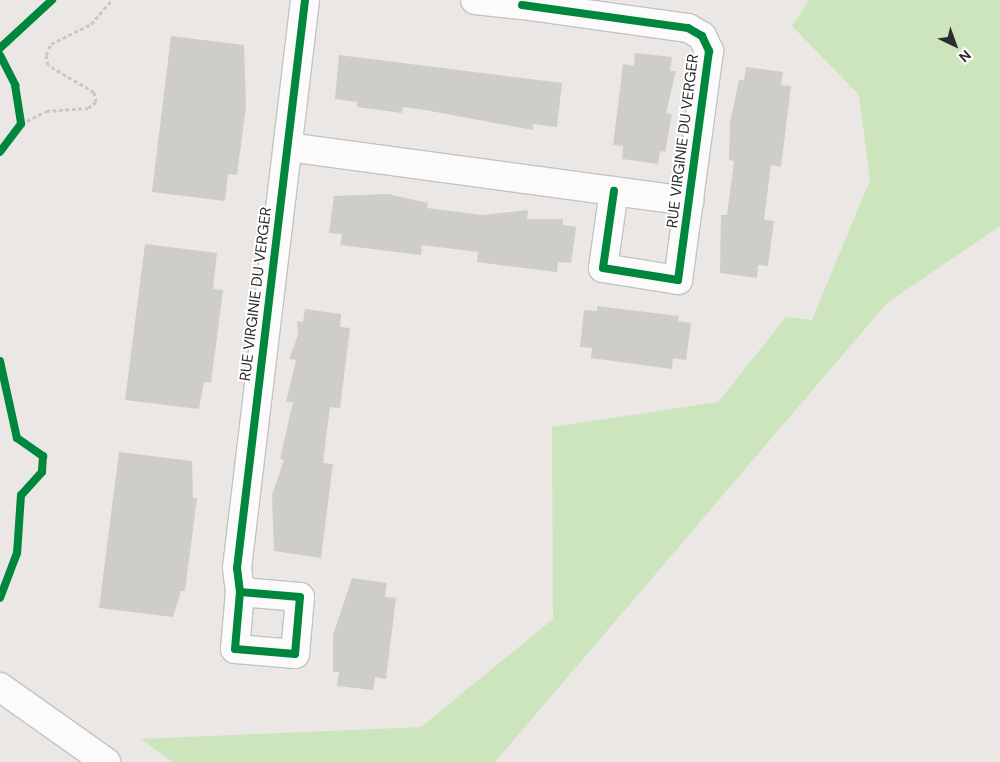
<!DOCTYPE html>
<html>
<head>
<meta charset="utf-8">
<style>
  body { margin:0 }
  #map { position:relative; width:1000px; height:762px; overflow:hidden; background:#eae7e4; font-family:"DM Sans",sans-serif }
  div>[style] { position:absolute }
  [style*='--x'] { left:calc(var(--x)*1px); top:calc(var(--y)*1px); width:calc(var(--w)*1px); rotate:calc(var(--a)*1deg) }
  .green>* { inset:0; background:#cde5bd }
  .building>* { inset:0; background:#cfcdca }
  .path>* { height:3px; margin-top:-1.5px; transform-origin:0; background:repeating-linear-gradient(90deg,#c8c8c8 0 4px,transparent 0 6.5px) }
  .roads { filter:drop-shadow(1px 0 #c4c3c4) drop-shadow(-1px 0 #c4c3c4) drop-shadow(0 1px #c4c3c4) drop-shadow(0 -1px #c4c3c4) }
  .minor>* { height:28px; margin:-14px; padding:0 14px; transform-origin:14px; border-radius:14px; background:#fcfbfb }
  .cycleway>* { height:8px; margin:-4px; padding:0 4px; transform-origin:4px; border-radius:4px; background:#00873e }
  span { translate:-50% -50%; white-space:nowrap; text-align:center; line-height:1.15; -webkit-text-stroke:4px #fff; paint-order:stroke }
  .street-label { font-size:15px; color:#2d2d2d }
  .north { position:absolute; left:930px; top:20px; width:50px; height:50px; -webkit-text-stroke:4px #fff; paint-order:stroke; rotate:138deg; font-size:14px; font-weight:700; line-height:20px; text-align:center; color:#2d2d2d }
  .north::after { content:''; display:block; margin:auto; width:18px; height:22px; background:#2d2d2d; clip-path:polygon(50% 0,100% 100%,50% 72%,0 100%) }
</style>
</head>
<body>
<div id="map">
  <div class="green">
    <i style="clip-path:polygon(809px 0,1000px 0,1000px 226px,887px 303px,495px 762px,173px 762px,141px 739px,421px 727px,553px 619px,552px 427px,718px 402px,786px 317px,812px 320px,870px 180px,859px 95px,792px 26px)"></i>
  </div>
  <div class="building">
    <i style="clip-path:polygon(171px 36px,244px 45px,246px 106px,237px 175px,228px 174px,225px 201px,152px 192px)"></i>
    <i style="clip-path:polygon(635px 53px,672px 57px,670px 71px,676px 71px,666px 113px,672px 114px,665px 152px,660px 151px,658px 164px,622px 159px,623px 146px,613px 145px,623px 64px,634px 66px)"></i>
    <i style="clip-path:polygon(339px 55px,562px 83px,557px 127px,533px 124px,533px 130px,425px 110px,403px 107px,402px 113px,357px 107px,357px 102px,335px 99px)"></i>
    <i style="clip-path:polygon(746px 67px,783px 72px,781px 85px,791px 86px,781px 167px,771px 165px,764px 220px,774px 221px,768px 266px,758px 265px,757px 278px,720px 273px,721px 215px,727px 215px,734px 161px,729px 160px,730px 123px,739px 80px,744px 80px)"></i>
    <i style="clip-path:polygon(388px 194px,428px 203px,427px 208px,482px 215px,528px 210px,527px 219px,563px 219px,563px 225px,576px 227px,571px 263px,558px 262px,557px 272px,499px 265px,477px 262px,478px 252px,422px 245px,421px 255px,340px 245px,342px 234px,329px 233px,334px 196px)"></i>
    <i style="clip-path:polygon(145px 244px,217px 253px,213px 289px,223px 290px,211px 383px,204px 382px,199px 409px,125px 400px)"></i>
    <i style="clip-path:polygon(597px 306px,679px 316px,678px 321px,691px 323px,686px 360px,673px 358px,672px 369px,591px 358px,592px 348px,580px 347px,584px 310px,597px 311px)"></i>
    <i style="clip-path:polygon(305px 309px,341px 314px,340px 327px,350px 328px,340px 408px,330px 407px,326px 438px,323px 463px,333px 464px,321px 558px,274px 551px,272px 495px,284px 460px,280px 459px,293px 402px,286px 402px,296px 360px,289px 359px,298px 335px,297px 321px,303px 322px)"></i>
    <i style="clip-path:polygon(119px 452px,192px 461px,193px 498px,197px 498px,185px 591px,181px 591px,173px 617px,99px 608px)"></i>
    <i style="clip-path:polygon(352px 578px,387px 583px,385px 597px,396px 598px,386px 679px,375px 677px,373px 690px,337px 686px,339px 672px,333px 672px,333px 635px)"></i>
  </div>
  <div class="path">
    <i style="--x:0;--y:48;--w:71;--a:-42.7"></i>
    <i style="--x:0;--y:55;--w:34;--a:63"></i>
    <i style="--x:15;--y:85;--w:39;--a:81"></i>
    <i style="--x:21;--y:124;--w:35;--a:127"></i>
    <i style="--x:21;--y:124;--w:28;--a:-27"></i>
    <i style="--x:46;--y:111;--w:42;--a:-4.1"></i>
    <i style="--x:88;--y:108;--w:10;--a:-37"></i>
    <i style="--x:96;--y:102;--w:10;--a:-101"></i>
    <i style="--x:94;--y:92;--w:53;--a:-149.6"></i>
    <i style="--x:48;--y:65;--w:10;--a:-101"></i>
    <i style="--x:46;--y:55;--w:12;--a:-66"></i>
    <i style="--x:51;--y:44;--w:45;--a:-26.6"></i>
    <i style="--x:91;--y:24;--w:32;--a:-49"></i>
    <i style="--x:0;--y:361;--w:79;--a:77.6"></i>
    <i style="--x:17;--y:438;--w:32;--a:35"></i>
    <i style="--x:43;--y:456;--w:16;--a:94"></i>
    <i style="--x:42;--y:472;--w:31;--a:132"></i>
    <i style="--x:21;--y:495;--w:58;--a:93.9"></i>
    <i style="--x:17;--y:553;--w:48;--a:110.7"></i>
  </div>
  <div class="roads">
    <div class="minor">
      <i style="--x:475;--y:0;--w:47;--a:6.1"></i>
      <i style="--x:522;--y:5;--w:5;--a:-79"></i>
      <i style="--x:522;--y:5;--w:168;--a:7.9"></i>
      <i style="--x:688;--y:28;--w:16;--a:30"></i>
      <i style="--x:702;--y:36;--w:17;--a:65"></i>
      <i style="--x:709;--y:51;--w:231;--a:97.7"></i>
      <i style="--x:678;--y:280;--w:76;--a:-170.9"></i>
      <i style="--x:603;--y:268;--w:78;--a:-81.9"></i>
      <i style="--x:288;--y:147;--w:405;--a:7.7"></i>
      <i style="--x:240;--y:592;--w:60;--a:4.8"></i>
      <i style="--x:300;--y:597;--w:57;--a:95"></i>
      <i style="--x:295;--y:654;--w:60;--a:-175.2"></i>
      <i style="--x:235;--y:649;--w:57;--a:-85"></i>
      <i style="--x:240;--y:592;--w:24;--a:-97"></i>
      <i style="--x:237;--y:568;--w:572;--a:-83.17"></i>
      <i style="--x:0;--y:687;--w:130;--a:35.3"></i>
    </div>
  </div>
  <div class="cycleway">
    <i style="--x:522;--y:5;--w:168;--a:7.9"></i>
    <i style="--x:688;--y:28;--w:16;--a:30"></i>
    <i style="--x:702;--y:36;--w:17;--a:65"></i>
    <i style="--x:709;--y:51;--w:231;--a:97.7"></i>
    <i style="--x:678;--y:280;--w:76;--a:-170.9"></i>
    <i style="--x:603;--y:268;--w:78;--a:-81.9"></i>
    <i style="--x:0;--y:48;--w:71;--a:-42.7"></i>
    <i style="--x:0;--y:55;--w:34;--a:63"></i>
    <i style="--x:15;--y:85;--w:39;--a:81"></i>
    <i style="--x:21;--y:124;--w:35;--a:127"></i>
    <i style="--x:0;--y:361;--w:79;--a:77.6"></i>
    <i style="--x:17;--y:438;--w:32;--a:35"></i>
    <i style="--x:43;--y:456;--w:16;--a:94"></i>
    <i style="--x:42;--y:472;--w:31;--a:132"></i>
    <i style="--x:21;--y:495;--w:58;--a:93.9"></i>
    <i style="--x:17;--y:553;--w:48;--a:110.7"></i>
    <i style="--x:240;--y:592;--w:60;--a:4.8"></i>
    <i style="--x:300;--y:597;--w:57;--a:95"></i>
    <i style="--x:295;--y:654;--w:60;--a:-175.2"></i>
    <i style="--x:235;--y:649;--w:57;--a:-85"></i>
    <i style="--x:240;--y:592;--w:24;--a:-97"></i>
    <i style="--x:237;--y:568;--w:572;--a:-83.17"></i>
  </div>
  <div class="street-label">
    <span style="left:683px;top:141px;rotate:-83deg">RUE VIRGINIE DU VERGER</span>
    <span style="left:256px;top:294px;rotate:-83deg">RUE VIRGINIE DU VERGER</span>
  </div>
  <div class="north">N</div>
</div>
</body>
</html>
